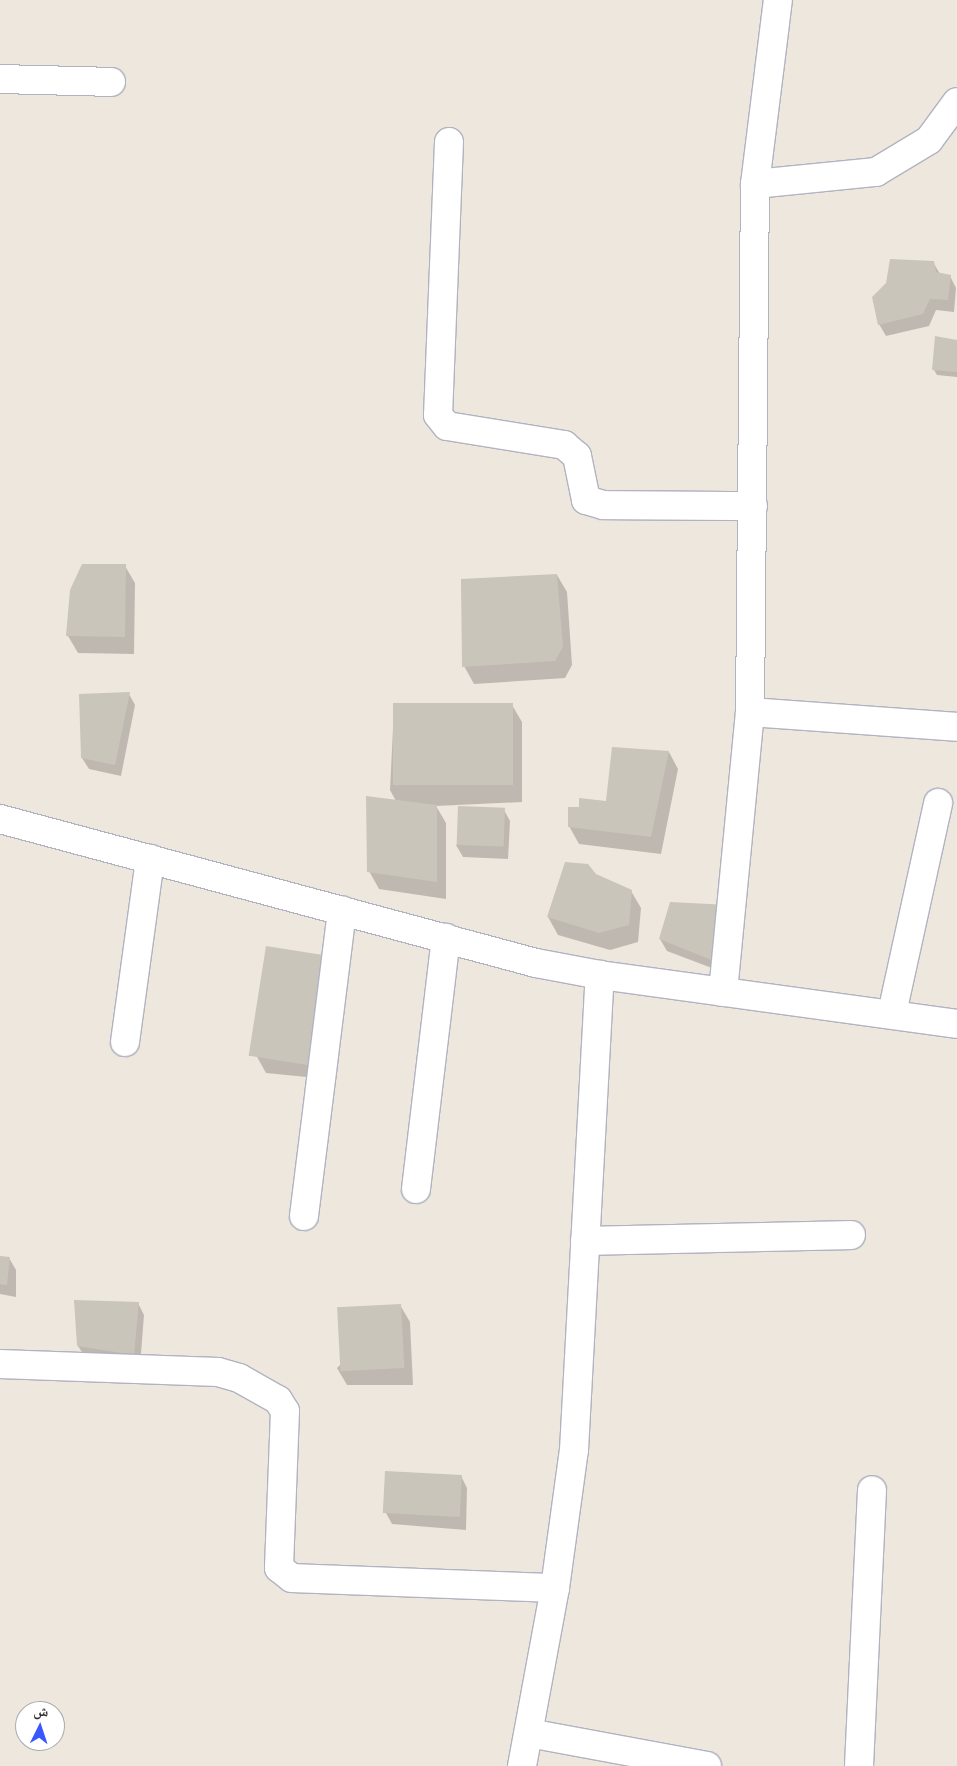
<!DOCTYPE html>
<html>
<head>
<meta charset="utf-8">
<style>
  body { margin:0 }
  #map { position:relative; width:957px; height:1766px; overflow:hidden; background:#eee7dd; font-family:Figtree,"Noto Naskh Arabic",sans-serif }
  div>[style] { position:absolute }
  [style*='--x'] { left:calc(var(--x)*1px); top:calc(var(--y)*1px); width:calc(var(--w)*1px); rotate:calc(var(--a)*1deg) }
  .shadow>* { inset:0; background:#0003 }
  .building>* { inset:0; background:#c9c5bb; transform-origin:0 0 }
  .roads { filter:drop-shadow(1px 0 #b1b3c0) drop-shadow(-1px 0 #b1b3c0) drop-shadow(0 1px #b1b3c0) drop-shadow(0 -1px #b1b3c0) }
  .minor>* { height:28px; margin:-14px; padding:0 14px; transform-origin:14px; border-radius:14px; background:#fff }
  span { translate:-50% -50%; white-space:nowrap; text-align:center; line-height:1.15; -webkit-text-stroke:4.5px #fff; paint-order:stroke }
  .north { position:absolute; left:15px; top:1701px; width:50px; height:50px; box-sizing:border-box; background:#fff; border:1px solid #ababab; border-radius:50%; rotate:4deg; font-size:14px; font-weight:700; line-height:20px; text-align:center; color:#2c2c2c }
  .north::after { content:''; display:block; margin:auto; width:18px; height:22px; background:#3957ff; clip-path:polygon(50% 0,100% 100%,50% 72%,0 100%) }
</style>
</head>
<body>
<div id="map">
  <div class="shadow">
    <i style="clip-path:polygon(933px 262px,940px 274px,950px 276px,956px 288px,954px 312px,936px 310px,929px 326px,886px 336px,879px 324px)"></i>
    <i style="clip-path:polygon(957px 341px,957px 377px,937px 375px,934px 370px)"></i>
    <i style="clip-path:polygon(125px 566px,135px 583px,134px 654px,78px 653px,68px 636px)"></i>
    <i style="clip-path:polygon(557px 575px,567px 592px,572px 665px,565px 678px,474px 684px,464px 666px)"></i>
    <i style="clip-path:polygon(129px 694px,135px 705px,121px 776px,89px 769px,82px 758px)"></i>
    <i style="clip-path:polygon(512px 705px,522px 722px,522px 802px,436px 806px,446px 823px,446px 899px,379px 889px,369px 871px,396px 801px,390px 790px,394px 708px)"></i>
    <i style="clip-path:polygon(669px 752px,678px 769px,661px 854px,579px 844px,569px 826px,580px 808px,607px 803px)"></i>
    <i style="clip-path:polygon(504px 810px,510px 821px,508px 859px,463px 857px,456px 845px)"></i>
    <i style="clip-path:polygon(566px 864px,631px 891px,641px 908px,638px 942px,610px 950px,558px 935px,548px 917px)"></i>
    <i style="clip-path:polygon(728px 906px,725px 973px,667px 951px,660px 939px)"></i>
    <i style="clip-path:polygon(267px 948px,327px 1079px,266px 1073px,256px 1055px)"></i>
    <i style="clip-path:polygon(0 1257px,9px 1258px,16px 1270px,16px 1297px,0 1294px)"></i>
    <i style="clip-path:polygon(138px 1303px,144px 1315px,140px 1366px,85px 1357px,78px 1346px)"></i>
    <i style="clip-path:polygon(400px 1305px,410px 1322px,413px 1385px,347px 1385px,337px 1368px)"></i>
    <i style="clip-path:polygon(461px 1476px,467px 1488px,466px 1530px,392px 1524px,386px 1513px)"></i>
  </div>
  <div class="building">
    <i style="clip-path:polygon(890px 259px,934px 261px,936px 272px,951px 275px,948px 300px,930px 299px,923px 314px,878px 325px,872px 297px,886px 283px)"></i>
    <i style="clip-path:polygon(935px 336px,957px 340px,957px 372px,932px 370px)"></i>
    <i style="clip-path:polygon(82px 564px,126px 564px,125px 637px,66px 636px,70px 590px)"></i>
    <i style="clip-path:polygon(557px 574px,563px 647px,555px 661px,462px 667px,461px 579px)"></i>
    <i style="clip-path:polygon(130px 692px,115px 765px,81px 758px,79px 694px)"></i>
    <i style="left:513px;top:703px;width:82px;height:120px;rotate:90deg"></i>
    <i style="clip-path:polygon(612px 747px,669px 751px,651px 837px,568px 827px,568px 807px,579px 807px,579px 798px,606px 801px)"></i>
    <i style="clip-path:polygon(366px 796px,437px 805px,437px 882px,367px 872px)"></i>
    <i style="left:458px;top:806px;width:47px;height:39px;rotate:2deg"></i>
    <i style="clip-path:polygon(565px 862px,588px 864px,596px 874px,632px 890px,629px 925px,599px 933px,547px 917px)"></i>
    <i style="clip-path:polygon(670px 902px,729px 905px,719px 963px,659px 939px)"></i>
    <i style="left:266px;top:946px;width:61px;height:111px;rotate:9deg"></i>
    <i style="left:0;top:1256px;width:10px;height:28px;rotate:6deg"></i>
    <i style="clip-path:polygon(74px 1300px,139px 1302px,134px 1355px,77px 1346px)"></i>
    <i style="left:401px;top:1304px;width:64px;height:64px;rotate:87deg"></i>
    <i style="left:385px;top:1471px;width:77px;height:42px;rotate:3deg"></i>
  </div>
  <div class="roads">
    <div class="minor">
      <i style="--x:0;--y:79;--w:111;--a:1.5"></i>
      <i style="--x:449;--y:142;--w:273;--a:92.3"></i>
      <i style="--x:438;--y:415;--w:14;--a:51"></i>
      <i style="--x:447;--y:426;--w:119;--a:9.2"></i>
      <i style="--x:564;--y:445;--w:17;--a:40"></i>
      <i style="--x:577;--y:456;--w:45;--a:78.4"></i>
      <i style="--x:586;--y:500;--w:18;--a:16"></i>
      <i style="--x:603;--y:505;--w:150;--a:0.4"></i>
      <i style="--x:755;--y:184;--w:122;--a:-5.7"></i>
      <i style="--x:876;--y:172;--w:62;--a:-31.1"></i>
      <i style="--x:929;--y:140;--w:47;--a:-53.6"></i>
      <i style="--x:750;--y:712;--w:208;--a:4.1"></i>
      <i style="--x:0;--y:819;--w:555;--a:15.04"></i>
      <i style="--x:536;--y:963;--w:65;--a:10.6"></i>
      <i style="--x:600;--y:975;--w:360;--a:7.8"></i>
      <i style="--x:723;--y:992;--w:281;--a:-84.5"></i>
      <i style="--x:750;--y:712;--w:528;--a:-89.46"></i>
      <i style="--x:755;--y:184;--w:185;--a:-82.9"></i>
      <i style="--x:892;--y:1013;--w:215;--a:-77.6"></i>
      <i style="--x:125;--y:1042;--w:185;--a:-82.2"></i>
      <i style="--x:416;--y:1189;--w:253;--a:-83.2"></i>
      <i style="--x:304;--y:1216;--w:308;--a:-82.9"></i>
      <i style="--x:585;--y:1241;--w:266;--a:-1.3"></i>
      <i style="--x:0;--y:1364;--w:218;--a:2.1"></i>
      <i style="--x:218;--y:1372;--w:22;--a:16"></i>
      <i style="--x:239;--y:1378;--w:45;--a:29.4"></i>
      <i style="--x:278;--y:1400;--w:13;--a:58"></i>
      <i style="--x:285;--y:1411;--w:157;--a:92.2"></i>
      <i style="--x:279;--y:1568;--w:16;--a:38"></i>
      <i style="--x:292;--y:1578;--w:263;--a:2.2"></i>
      <i style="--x:529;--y:1733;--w:181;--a:10.5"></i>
      <i style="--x:522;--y:1766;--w:181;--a:-79.5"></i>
      <i style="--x:555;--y:1588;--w:139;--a:-82.2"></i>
      <i style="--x:574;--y:1450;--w:476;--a:-86.9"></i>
      <i style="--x:859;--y:1766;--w:276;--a:-87.3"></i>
    </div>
  </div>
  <div class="north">ش</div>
</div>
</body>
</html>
